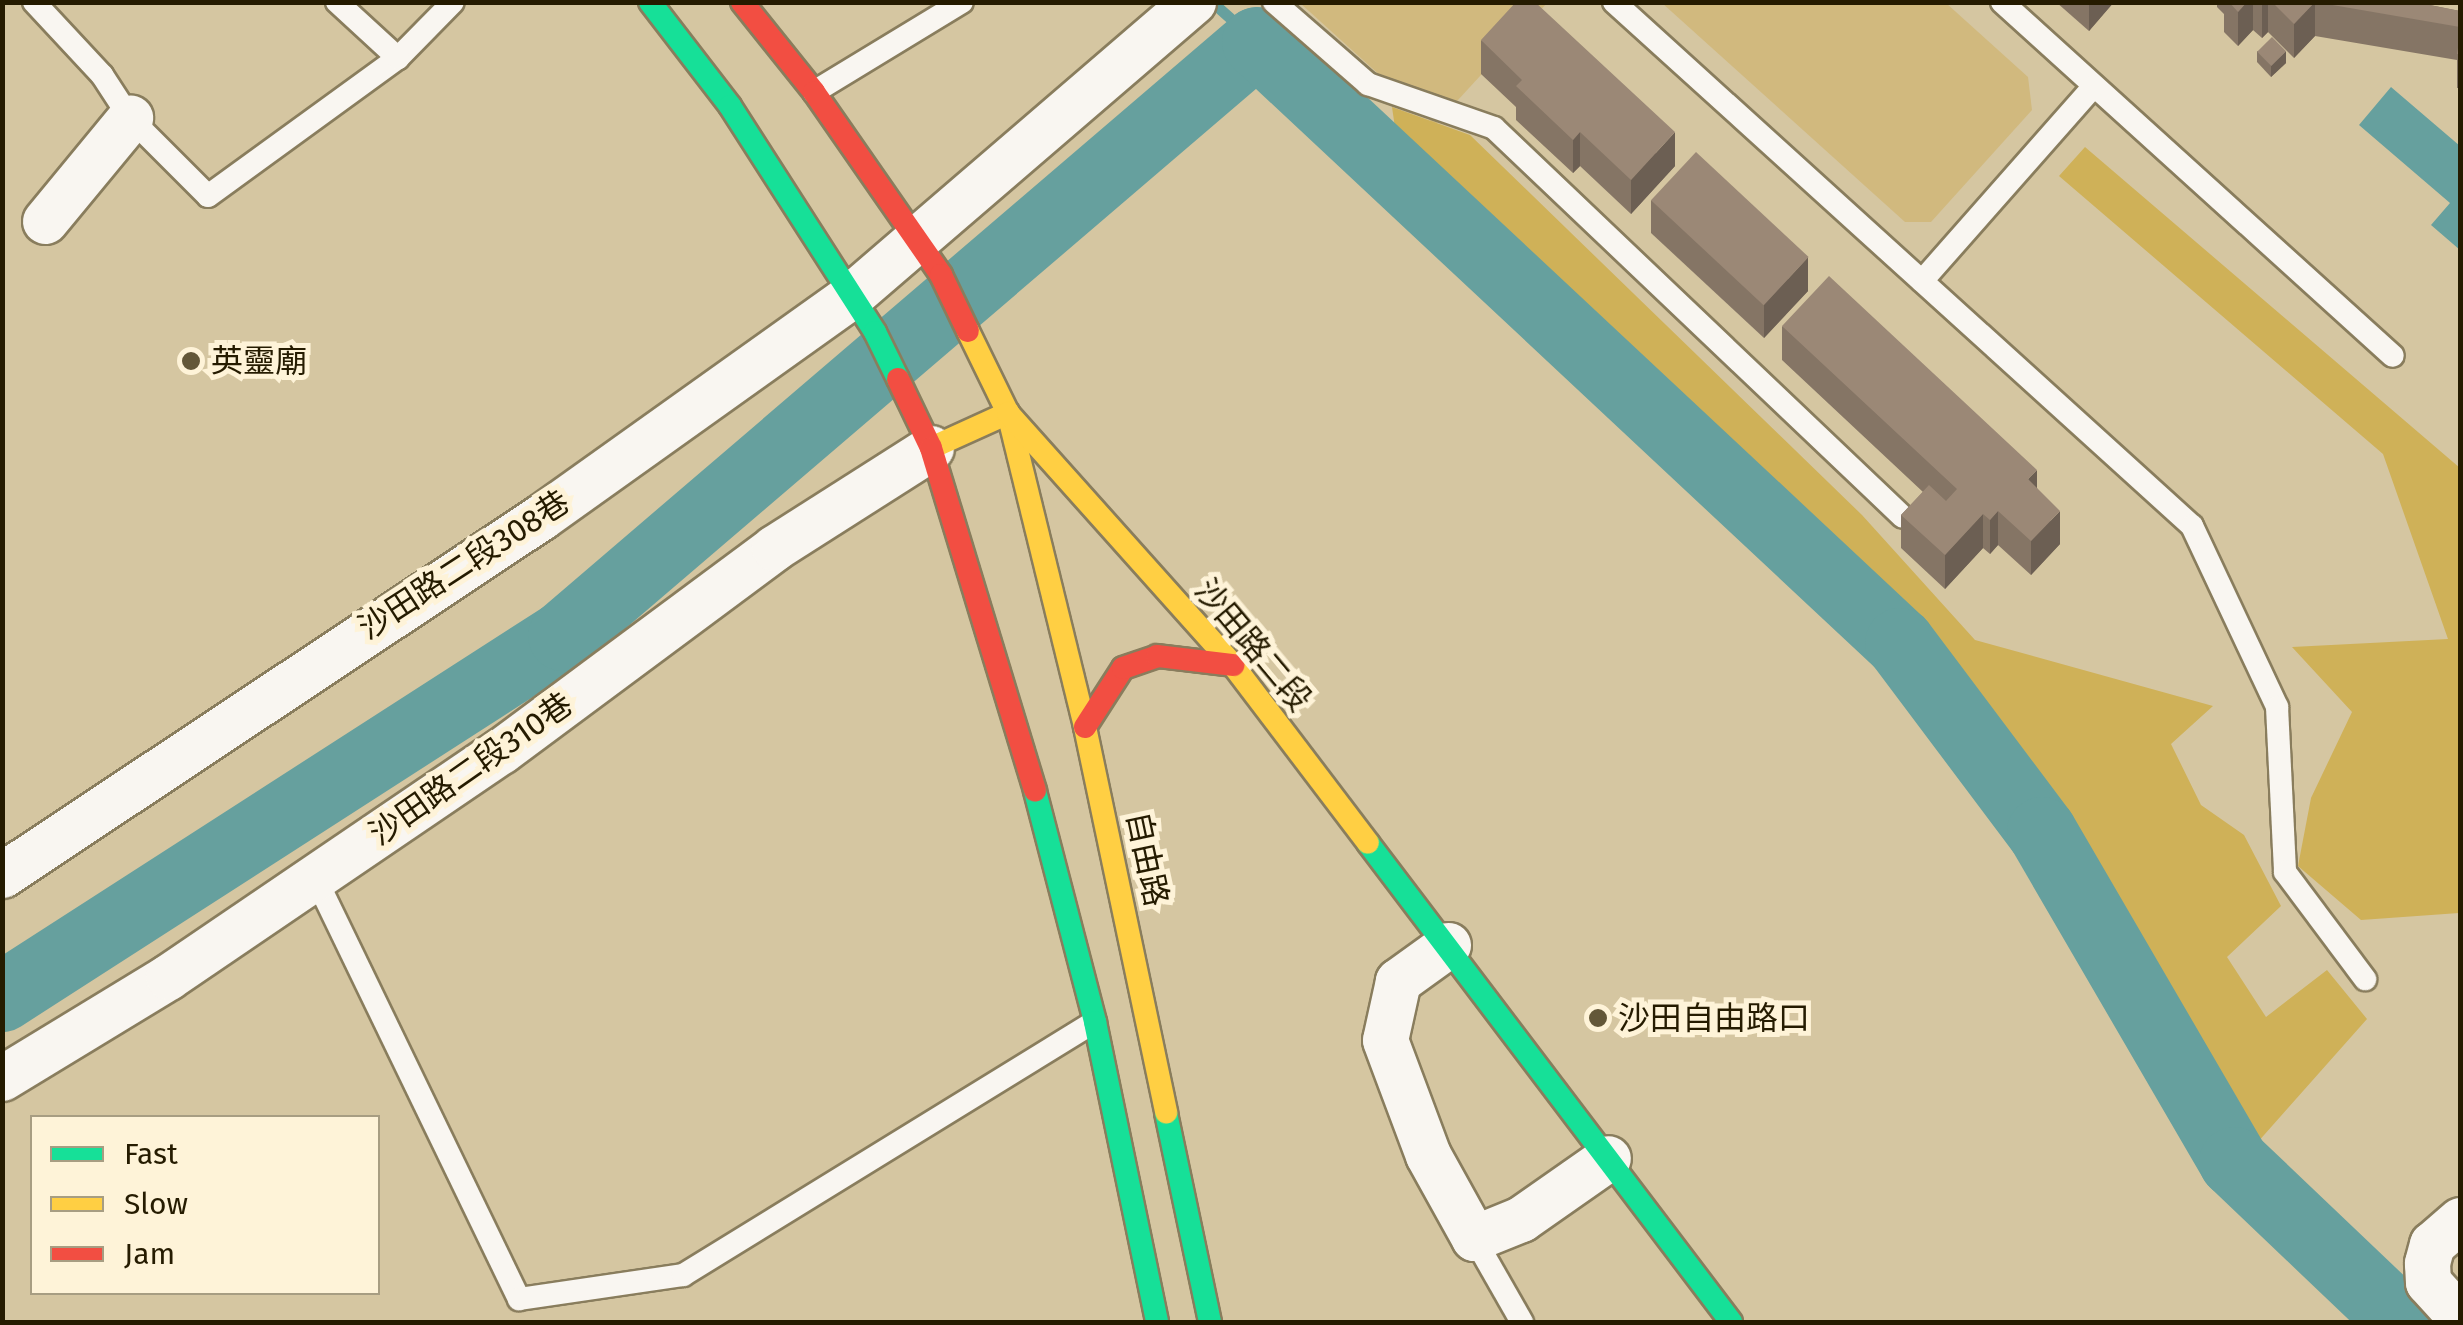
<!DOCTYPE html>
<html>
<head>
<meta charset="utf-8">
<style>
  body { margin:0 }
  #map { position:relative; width:2463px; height:1325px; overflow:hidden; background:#d5c6a1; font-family:"Fira Sans","Noto Sans TC",sans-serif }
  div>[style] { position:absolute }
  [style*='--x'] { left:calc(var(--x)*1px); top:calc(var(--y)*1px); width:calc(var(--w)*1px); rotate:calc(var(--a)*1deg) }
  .green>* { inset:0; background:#d1b97e }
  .forest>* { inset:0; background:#cfb158 }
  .water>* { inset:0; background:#66a09e }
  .stream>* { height:11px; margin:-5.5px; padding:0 5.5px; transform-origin:5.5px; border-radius:5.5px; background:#66a09e }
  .river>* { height:70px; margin:-35px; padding:0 35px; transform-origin:35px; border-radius:35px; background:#66a09e }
  .roads { filter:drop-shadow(2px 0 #897d5d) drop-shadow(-2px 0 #897d5d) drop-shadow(0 2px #897d5d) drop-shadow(0 -2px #897d5d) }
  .lane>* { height:22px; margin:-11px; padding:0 11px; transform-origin:11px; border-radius:11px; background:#f9f6f1 }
  .street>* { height:45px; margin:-22.5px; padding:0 22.5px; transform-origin:22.5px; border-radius:22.5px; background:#f9f6f1 }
  .fast>* { height:22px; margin:-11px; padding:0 11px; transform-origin:11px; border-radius:11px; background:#16e098 }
  .slow>* { height:22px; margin:-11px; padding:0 11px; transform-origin:11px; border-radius:11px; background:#ffcf43 }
  .jam>* { height:22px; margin:-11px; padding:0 11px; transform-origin:11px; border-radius:11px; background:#f24e42 }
  .wall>* { inset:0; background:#857565 }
  .shaded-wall>* { inset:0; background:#6c5f53 }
  .building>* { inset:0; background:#9b8876; transform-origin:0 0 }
  .dots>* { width:28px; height:28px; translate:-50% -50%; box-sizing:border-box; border:5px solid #fef3d8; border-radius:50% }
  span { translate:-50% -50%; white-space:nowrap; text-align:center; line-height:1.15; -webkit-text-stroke:10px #fef3d8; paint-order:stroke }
  .poi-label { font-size:32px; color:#251b00 }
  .left { translate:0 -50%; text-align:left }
  .street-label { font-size:32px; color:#251b00 }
  .frame { position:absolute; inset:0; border:5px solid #251b00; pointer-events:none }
  .legend { position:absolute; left:30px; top:1115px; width:350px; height:180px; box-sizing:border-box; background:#fef3d8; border:2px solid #a79d82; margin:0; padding:12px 18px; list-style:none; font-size:30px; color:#251b00 }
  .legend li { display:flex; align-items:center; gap:20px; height:50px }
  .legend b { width:50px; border:2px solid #a79d82 }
</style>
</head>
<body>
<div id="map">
  <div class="green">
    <i style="clip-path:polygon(1300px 3px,1547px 3px,1435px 125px)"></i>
    <i style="clip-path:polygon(1662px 3px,1946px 3px,2028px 77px,2032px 110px,1931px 222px,1905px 222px)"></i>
  </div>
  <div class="forest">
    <i style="clip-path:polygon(1392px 107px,1470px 135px,1862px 515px,1975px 640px,2213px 706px,2171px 744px,2201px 805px,2244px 835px,2281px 906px,2227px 957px,2266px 1017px,2327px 970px,2367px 1019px,2241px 1161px,2086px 884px,1958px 704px,1404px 190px)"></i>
    <i style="clip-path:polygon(2085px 147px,2460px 468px,2459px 913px,2361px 920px,2298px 866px,2311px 798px,2352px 712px,2292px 647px,2448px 639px,2383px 454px,2059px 176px)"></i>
  </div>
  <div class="water">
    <i style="clip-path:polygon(2391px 87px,2460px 146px,2460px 250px,2431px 225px,2450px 203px,2359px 125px)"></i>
  </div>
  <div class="stream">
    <i style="--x:1212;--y:2;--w:60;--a:41.6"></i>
  </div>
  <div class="river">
    <i style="--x:2;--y:997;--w:667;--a:-32.76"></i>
    <i style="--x:563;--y:636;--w:913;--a:-40.56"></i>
    <i style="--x:1257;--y:42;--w:880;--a:43.07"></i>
    <i style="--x:1900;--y:643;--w:236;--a:53.1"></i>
    <i style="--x:2042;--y:832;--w:382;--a:59.8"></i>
    <i style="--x:2234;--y:1162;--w:232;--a:43.6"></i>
  </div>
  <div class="roads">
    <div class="lane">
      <i style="--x:34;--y:2;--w:100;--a:47"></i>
      <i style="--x:102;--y:75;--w:51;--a:56.9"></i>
      <i style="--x:130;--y:118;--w:110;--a:45"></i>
      <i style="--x:208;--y:196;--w:235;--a:-36"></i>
      <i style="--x:398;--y:58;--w:78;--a:-45.5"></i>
      <i style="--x:337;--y:2;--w:83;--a:42.6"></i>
      <i style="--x:1274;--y:2;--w:125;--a:41.1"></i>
      <i style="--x:1368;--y:84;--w:133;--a:19.2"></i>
      <i style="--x:1494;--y:128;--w:564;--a:43.56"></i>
      <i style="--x:1614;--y:2;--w:780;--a:42.19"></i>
      <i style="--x:2192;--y:526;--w:200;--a:64.8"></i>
      <i style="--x:2277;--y:707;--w:165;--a:87.2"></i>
      <i style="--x:2285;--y:872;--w:134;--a:53.2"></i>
      <i style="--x:2002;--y:2;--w:527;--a:42.16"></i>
      <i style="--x:814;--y:92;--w:173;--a:-31.3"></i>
      <i style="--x:1922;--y:281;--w:260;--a:-48.6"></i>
      <i style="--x:315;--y:877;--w:469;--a:64.2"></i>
      <i style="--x:519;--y:1299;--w:166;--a:-8.3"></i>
      <i style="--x:683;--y:1275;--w:483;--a:-31.6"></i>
      <i style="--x:1474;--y:1238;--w:97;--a:60.3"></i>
    </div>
    <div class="street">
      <i style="--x:45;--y:221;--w:134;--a:-50.5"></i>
      <i style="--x:2;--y:875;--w:647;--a:-33.59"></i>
      <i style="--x:541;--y:517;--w:382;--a:-35.5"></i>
      <i style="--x:852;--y:295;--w:450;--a:-40.7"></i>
      <i style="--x:1448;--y:945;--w:62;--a:144.2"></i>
      <i style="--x:1398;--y:981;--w:60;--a:102.4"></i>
      <i style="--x:1385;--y:1040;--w:123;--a:69.5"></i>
      <i style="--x:1428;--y:1155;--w:95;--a:61"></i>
      <i style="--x:1474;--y:1238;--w:51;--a:-22"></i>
      <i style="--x:1521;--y:1219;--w:106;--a:-35"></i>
      <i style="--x:2;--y:1078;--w:194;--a:-31.3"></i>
      <i style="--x:168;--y:977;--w:402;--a:-34.2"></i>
      <i style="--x:501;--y:751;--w:340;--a:-36.6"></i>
      <i style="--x:774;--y:548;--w:186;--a:-32.5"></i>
      <i style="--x:2460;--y:1220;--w:37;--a:139"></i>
      <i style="--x:2432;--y:1244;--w:20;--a:105"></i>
      <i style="--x:2427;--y:1263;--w:19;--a:87"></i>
      <i style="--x:2428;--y:1282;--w:47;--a:47.6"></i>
    </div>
    <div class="fast">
      <i style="--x:650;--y:2;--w:131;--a:52.4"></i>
      <i style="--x:730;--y:106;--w:269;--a:57.3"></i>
      <i style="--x:875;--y:332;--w:52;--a:63.9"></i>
      <i style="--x:1035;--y:791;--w:239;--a:75.4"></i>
      <i style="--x:1095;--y:1022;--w:306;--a:78.3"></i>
      <i style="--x:1368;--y:843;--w:601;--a:52.84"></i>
      <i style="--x:1166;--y:1113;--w:214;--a:78.1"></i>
    </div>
    <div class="slow">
      <i style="--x:968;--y:331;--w:91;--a:64"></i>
      <i style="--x:1008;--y:413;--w:323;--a:76.2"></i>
      <i style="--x:1085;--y:727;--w:394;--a:78.1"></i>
      <i style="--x:931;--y:448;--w:85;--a:-24.4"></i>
      <i style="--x:1008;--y:413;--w:338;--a:48.2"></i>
      <i style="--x:1233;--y:665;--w:223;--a:52.8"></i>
    </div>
    <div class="jam">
      <i style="--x:742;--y:2;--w:115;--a:51.3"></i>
      <i style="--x:814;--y:92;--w:223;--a:55.2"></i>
      <i style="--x:941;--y:275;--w:62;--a:64.3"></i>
      <i style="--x:898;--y:379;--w:76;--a:64.4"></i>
      <i style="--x:931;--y:448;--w:358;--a:73.1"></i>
      <i style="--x:1085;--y:727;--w:70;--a:-57.2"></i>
      <i style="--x:1123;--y:668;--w:36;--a:-19"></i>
      <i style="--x:1157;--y:656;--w:77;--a:6.8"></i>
    </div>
  </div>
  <div class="wall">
    <i style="clip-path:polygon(2056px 2px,2114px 2px,2089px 31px)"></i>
    <i style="clip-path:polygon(2217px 2px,2415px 2px,2460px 11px,2460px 88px,2457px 88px,2457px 60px,2315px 36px,2294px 58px,2268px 32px,2262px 38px,2253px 30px,2238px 46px,2224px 32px,2224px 14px,2217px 7px)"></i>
    <i style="clip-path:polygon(1481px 40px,1675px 166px,1631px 214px,1580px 166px,1573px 173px,1516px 120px,1516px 107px,1481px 74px)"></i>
    <i style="clip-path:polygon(2257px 51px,2286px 63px,2271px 77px,2257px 62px)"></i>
    <i style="clip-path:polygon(1651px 200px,1808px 291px,1764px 338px,1651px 233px)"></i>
    <i style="clip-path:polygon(1782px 326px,2037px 488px,2060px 544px,2031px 575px,1998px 545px,1990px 554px,1983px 548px,1945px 589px,1901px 548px,1901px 515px,1923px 492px,1782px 360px)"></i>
  </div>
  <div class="shaded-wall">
    <i style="clip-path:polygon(2089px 2px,2114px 2px,2089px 31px)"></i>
    <i style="clip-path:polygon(2247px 2px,2253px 2px,2253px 30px,2238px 46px,2238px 12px)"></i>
    <i style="clip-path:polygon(2264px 2px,2268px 2px,2268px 32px,2262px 38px,2262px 5px)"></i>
    <i style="clip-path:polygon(2315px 2px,2315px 36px,2294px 58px,2294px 24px)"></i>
    <i style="clip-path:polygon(2286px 51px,2286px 63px,2271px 77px,2271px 65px)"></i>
    <i style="clip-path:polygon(1580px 132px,1580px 166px,1573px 173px,1573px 140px)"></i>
    <i style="clip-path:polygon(1675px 132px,1675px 166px,1631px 214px,1631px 180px)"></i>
    <i style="clip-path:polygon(1808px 257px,1808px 291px,1764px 338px,1764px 305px)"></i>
    <i style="clip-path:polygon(2037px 470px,2037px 503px,2028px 479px)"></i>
    <i style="clip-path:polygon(1998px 511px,1998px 545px,1990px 554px,1990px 520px)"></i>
    <i style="clip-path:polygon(2060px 511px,2060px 544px,2031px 575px,2031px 541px)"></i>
    <i style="clip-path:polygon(1983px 514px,1983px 548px,1945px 589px,1945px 555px)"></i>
  </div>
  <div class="building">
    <i style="clip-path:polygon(1516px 2px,1535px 2px,1675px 132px,1631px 180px,1580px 132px,1573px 140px,1516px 86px,1522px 80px,1481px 40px)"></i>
    <i style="clip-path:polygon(2229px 2px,2247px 2px,2238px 12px)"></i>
    <i style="clip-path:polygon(2272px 2px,2315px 2px,2294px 24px)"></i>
    <i style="clip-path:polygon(2315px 2px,2414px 2px,2460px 11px,2460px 27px)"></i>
    <i style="clip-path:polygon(2460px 35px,2460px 54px,2457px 54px)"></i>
    <i style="left:2272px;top:37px;width:20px;height:21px;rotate:45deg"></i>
    <i style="left:1696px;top:152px;width:154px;height:66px;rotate:43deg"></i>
    <i style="clip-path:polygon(1829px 276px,2037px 470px,2028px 479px,2060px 511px,2031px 541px,1998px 511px,1990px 520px,1983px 514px,1945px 555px,1901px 515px,1929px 485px,1946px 501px,1957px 489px,1782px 326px)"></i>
  </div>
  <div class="dots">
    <i style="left:191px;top:361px;background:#635738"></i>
    <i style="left:1598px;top:1018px;background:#635738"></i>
  </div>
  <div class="poi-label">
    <span class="left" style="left:211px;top:361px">英靈廟</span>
    <span class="left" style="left:1618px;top:1018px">沙田自由路口</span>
  </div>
  <div class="street-label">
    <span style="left:464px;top:565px;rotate:-33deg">沙田路二段308巷</span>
    <span style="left:1253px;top:645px;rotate:50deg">沙田路二段</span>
    <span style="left:471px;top:769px;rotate:-35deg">沙田路二段310巷</span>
    <span style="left:1147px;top:859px;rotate:78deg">自由路</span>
  </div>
  <div class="frame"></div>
  <ul class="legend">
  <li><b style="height:12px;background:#16e098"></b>Fast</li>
  <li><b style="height:12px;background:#ffcf43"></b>Slow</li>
  <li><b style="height:12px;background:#f24e42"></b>Jam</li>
  </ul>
</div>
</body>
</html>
